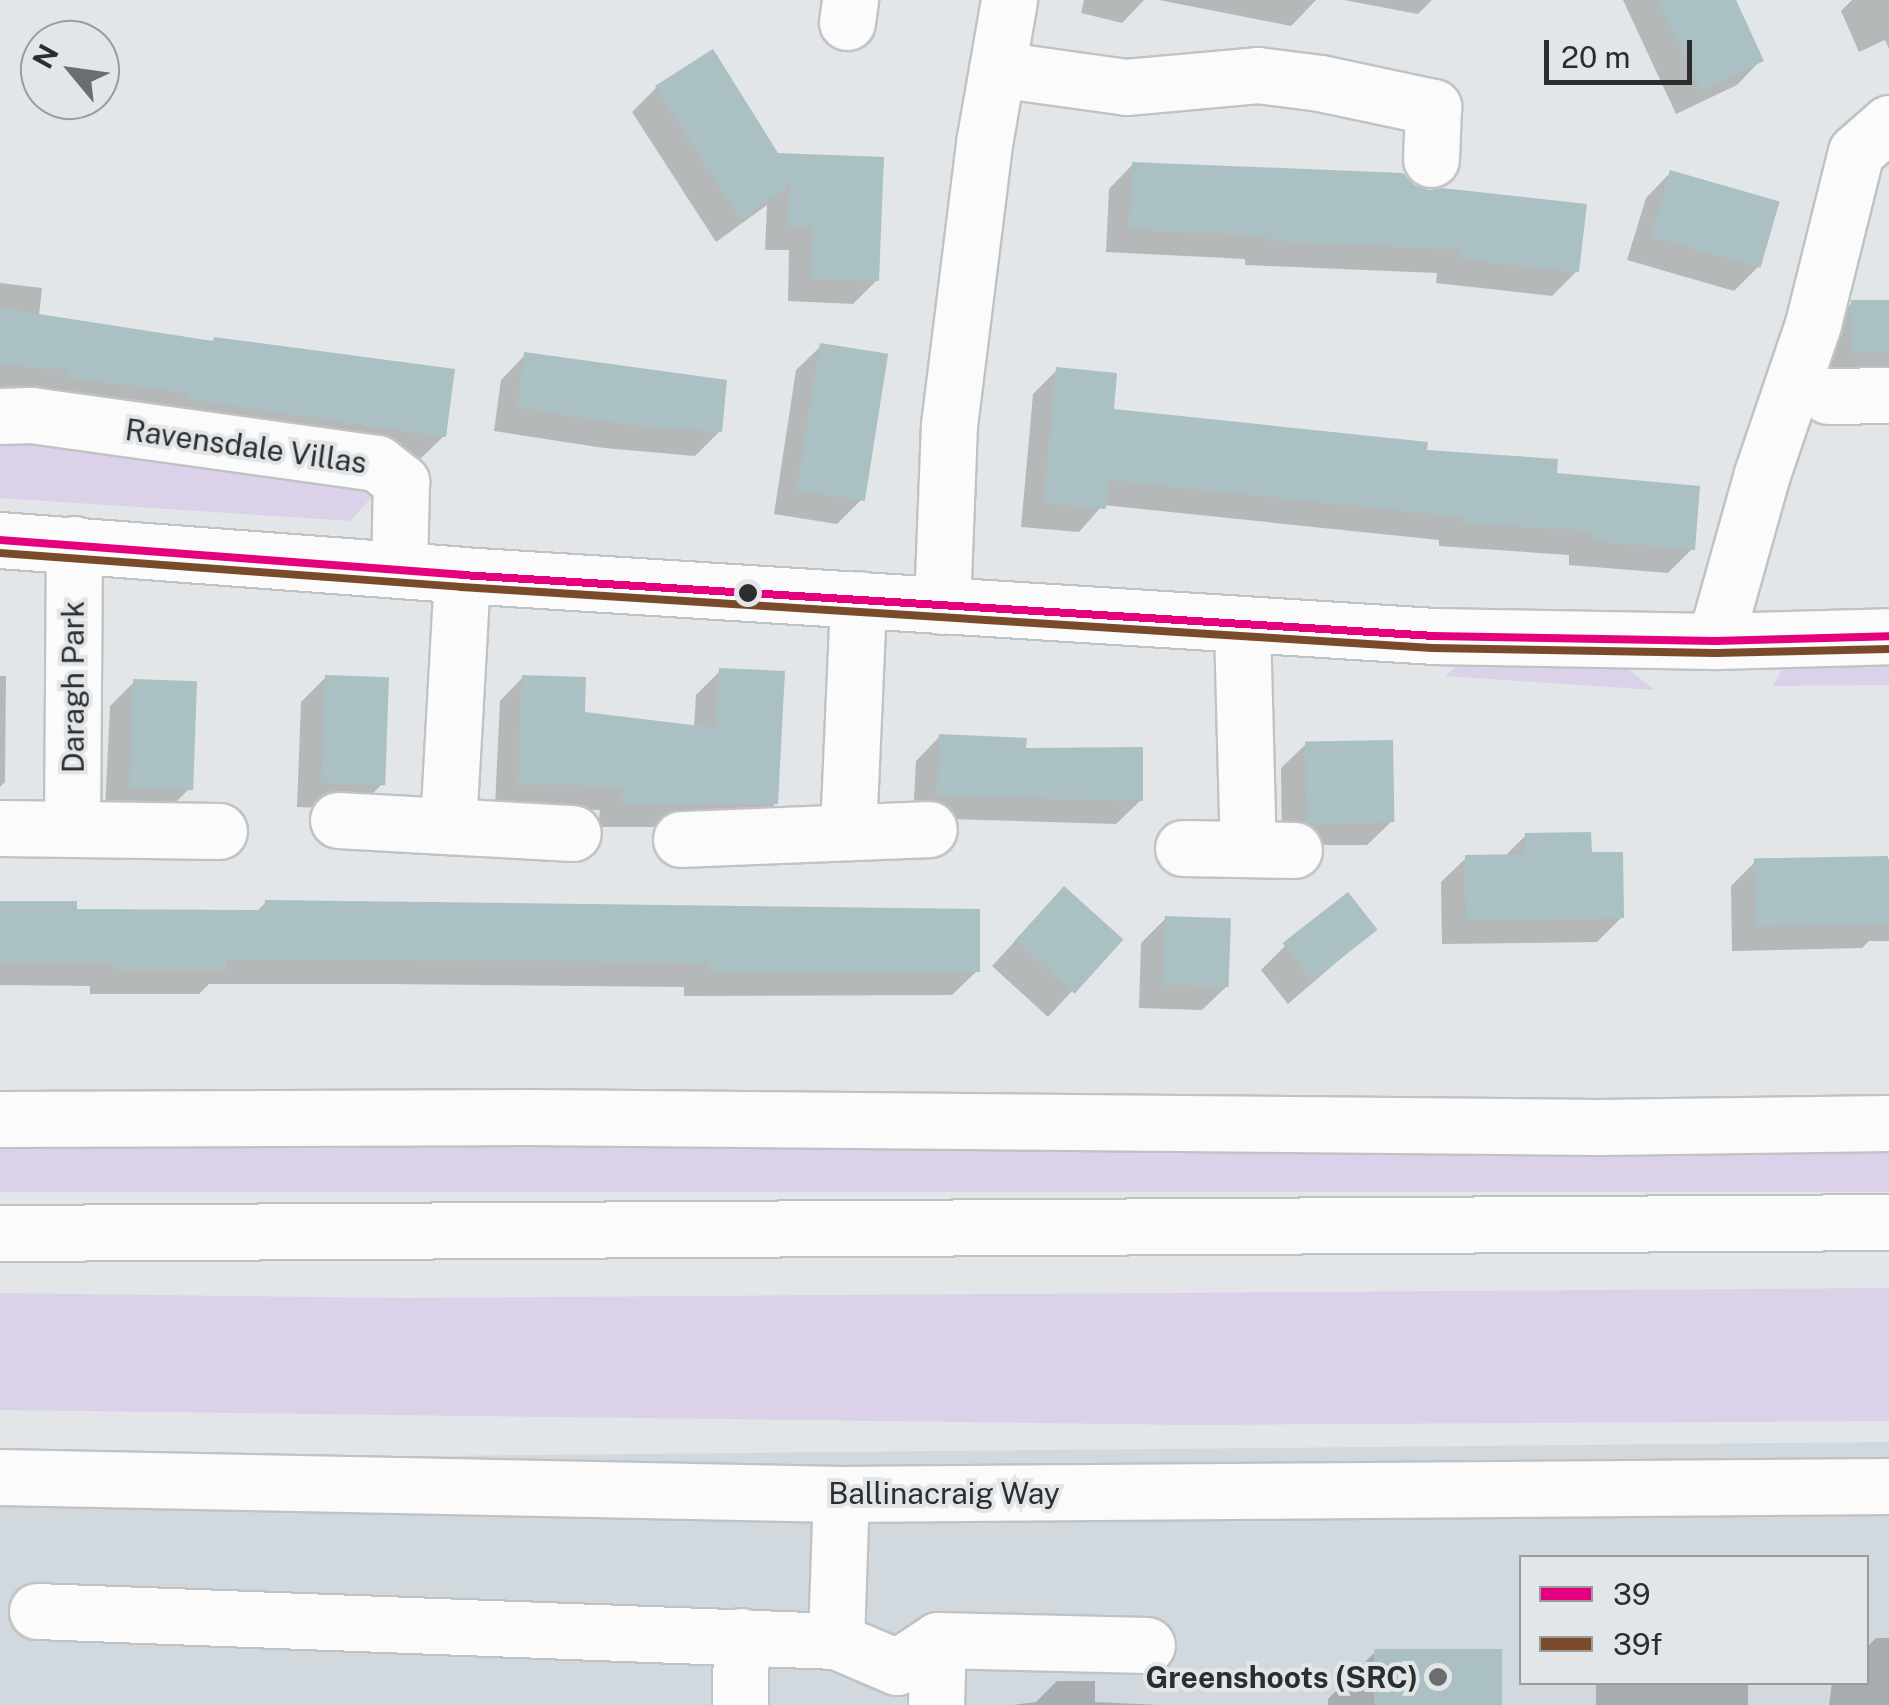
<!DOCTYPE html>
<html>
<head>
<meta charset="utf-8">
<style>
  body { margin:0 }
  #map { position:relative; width:1889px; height:1705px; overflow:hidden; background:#e3e6e8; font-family:"Public Sans",sans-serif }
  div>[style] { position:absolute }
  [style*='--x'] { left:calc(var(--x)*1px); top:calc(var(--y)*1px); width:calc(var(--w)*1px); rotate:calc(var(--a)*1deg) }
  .built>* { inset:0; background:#d1d8de }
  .green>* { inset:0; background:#dbd2ea; transform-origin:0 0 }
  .shadow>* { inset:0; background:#0003; transform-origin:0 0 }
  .building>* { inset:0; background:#aac0c3; transform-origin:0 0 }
  .roads { filter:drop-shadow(2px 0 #c0c2c4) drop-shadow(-2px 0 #c0c2c4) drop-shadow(0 2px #c0c2c4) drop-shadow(0 -2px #c0c2c4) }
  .minor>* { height:55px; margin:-27.5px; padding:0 27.5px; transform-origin:27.5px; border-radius:27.5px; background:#fbfbfc }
  .highway>* { height:55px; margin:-27.5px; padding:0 27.5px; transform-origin:27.5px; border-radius:27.5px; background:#fbfbfc }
  .bus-1>* { height:8px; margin:-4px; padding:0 4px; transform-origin:4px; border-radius:4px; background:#e5007d }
  .bus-2>* { height:8px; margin:-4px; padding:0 4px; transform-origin:4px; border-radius:4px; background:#7a4b2a }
  .dots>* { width:28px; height:28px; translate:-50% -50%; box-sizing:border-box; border:5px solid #e2e6e9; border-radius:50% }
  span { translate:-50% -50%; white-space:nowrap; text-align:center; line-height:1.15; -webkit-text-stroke:8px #e2e6e9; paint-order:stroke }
  .street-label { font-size:30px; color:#2b2d2e }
  .poi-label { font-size:30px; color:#2b2d2e; font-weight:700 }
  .right { translate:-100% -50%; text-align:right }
  .legend { position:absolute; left:1519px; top:1555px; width:350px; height:130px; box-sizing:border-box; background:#e2e6e9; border:2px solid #999c9e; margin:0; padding:12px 18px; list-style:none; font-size:30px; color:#2b2d2e }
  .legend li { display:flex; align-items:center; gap:20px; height:50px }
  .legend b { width:50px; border:2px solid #999c9e }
  .north { position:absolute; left:20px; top:20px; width:100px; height:100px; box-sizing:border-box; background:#e2e6e9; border:2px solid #999c9e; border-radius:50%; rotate:299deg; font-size:28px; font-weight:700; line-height:40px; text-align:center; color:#2b2d2e }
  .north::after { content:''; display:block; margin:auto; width:35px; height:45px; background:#6b6e6f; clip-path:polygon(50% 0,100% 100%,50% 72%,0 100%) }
  .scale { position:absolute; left:1544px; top:40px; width:148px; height:45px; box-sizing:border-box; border:5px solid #2b2d2e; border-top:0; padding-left:12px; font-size:30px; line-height:35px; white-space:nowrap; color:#2b2d2e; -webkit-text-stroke:8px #e2e6e9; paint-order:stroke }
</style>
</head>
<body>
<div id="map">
  <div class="built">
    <i style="clip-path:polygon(evenodd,1889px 1442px,1889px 1705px,0 1705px,0 1460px,1889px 1442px,1522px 1558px,1866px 1558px,1866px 1682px,1522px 1682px,1522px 1558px)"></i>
  </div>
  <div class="green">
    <i style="clip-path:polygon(0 430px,371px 478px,374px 495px,350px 521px,0 498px)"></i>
    <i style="clip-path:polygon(1889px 659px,1889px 685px,1773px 686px,1784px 665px)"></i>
    <i style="clip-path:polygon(1463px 661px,1628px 669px,1655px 690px,1445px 676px)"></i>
    <i style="left:1889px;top:1146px;width:46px;height:1889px;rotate:90deg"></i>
    <i style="clip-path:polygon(1889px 1288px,1889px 1421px,1193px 1425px,0 1410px,0 1293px,404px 1298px)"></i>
  </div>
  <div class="shadow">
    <i style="clip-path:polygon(1084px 0,1144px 0,1122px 23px,1081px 13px)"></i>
    <i style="clip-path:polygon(1159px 0,1316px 0,1291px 26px)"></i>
    <i style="clip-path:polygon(1344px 0,1432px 0,1418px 14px)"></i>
    <i style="clip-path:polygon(1623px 0,1733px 0,1761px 60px,1737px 85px,1676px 114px)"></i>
    <i style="clip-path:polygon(1852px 0,1889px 0,1889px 49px,1885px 40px,1859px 52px,1841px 11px)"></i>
    <i style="clip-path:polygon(712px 53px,777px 155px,877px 280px,853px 304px,788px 301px,789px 250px,765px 250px,767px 205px,716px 242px,632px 112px,656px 88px)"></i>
    <i style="clip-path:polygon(1133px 164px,1584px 206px,1577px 271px,1552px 296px,1436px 283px,1437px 273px,1245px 265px,1245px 259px,1106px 252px,1109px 189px)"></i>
    <i style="clip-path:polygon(1670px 173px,1758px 267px,1734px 291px,1627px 260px,1646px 198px)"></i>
    <i style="clip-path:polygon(0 283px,42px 288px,39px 315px,444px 436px,420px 459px,164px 422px,0 390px)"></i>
    <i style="clip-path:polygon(1852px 303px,1889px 303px,1889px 376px,1828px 377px,1827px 328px)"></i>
    <i style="clip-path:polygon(821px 346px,862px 499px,837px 524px,774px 514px,796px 370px)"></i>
    <i style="clip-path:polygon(525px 355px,720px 431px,695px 456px,604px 448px,494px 431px,501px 380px)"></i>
    <i style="clip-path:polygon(1057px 370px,1112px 411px,1425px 452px,1554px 476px,1692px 549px,1668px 573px,1569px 565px,1569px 555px,1439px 546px,1439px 540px,1103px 505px,1079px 532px,1021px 527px,1033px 394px)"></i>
    <i style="clip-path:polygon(720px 671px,776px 803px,752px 827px,598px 827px,600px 810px,495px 806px,500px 701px,523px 677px,582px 715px,694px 728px,696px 695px)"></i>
    <i style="clip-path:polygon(0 676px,6px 676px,5px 782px,0 787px)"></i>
    <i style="clip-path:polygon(326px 677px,382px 784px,357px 809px,297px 807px,301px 702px)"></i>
    <i style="clip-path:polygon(134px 682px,190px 788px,165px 813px,105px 811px,110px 706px)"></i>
    <i style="clip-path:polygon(940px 736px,1024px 750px,1141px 800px,1116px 824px,913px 818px,916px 761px)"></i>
    <i style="clip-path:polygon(1306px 744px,1392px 821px,1367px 845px,1282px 845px,1281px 768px)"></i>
    <i style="clip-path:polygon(1526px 835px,1589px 855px,1622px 917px,1597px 942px,1442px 944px,1441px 882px,1466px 858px,1504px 857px)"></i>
    <i style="clip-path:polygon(1889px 859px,1889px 941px,1869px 941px,1862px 948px,1732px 951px,1731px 886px,1755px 862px)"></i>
    <i style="clip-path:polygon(266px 902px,977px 971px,952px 995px,684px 996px,684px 987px,386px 984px,209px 984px,199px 994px,90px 994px,90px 986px,0 985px,0 904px,75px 912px,255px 913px)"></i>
    <i style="clip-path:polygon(1040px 914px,1119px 940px,1048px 1017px,992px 966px)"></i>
    <i style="clip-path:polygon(1166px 918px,1227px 986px,1202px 1010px,1139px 1008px,1141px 943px)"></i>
    <i style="clip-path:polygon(1375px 929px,1288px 1004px,1261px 970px,1285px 946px)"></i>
    <i style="clip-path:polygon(1876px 1638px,1889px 1638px,1889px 1705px,1829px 1705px,1832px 1682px,1866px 1682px,1866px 1648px)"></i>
    <i style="clip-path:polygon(1375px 1652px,1499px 1705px,1328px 1705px,1328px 1699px)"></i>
    <i style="clip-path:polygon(1057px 1681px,1095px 1681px,1095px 1702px,1159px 1705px,1013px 1705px,1036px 1702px)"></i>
    <i style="left:1596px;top:1682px;width:152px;height:23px"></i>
  </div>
  <div class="building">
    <i style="clip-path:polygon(1657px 0,1736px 0,1764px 61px,1701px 91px)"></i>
    <i style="clip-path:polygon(713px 49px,778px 153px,884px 157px,879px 281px,810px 278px,812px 227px,788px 226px,790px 184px,741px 220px,655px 86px)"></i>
    <i style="clip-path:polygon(1132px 162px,1403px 173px,1414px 185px,1429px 190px,1442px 188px,1587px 204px,1579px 272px,1460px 259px,1461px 249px,1268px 241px,1268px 236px,1129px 229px)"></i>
    <i style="left:1670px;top:170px;width:114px;height:69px;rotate:16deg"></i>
    <i style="left:1889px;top:300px;width:53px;height:38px;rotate:90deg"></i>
    <i style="clip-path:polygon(0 308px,213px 341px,214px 337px,455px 369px,446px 437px,187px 399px,188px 393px,66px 377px,67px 370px,0 364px)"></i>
    <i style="left:820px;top:343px;width:69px;height:149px;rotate:9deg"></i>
    <i style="clip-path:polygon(524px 352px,727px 380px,722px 432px,630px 425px,517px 407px)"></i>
    <i style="clip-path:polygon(1056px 367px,1117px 373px,1114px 409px,1428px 442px,1427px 450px,1558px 459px,1557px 473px,1700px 486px,1695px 550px,1592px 541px,1593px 531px,1462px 522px,1463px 517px,1108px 480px,1106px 509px,1044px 503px)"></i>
    <i style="clip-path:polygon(719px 668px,785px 671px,778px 804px,621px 804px,623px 787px,518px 784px,522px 675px,586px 677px,585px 712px,716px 728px)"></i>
    <i style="left:325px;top:675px;width:64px;height:108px;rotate:2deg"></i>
    <i style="left:133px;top:679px;width:64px;height:109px;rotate:2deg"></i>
    <i style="clip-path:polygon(939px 734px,1027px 738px,1026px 748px,1143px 747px,1143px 801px,937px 795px)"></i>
    <i style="left:1393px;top:740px;width:82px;height:88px;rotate:89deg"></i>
    <i style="clip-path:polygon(1591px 832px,1592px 852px,1623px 852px,1624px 918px,1466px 920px,1465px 855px,1525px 854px,1525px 833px)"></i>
    <i style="left:1888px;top:856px;width:68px;height:134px;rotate:89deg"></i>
    <i style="left:1064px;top:886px;width:80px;height:73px;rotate:42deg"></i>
    <i style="left:1348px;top:892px;width:48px;height:83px;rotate:52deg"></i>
    <i style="clip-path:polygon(265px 900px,980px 909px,980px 972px,708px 972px,708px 963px,412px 960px,226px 960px,226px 970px,114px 970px,114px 962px,0 962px,0 901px,77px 901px,77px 909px,264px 910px)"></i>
    <i style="left:1165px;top:916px;width:66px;height:69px;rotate:2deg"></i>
    <i style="left:1374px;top:1649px;width:128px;height:56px"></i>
  </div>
  <div class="roads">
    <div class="minor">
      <i style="--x:847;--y:22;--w:22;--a:-82"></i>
      <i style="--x:997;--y:69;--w:130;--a:7.9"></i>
      <i style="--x:1126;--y:87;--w:132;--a:-5.2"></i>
      <i style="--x:1257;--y:75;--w:64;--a:7.2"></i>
      <i style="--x:1320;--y:83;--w:116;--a:12"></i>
      <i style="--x:1433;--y:107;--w:52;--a:92.2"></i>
      <i style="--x:1828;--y:396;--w:61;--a:-0.9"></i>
      <i style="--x:0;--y:416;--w:31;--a:-2"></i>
      <i style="--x:31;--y:415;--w:349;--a:7.9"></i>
      <i style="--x:377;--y:463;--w:31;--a:38"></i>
      <i style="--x:401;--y:482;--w:86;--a:91.3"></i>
      <i style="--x:0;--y:540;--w:463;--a:4.3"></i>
      <i style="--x:462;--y:575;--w:973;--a:3.59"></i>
      <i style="--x:1433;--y:636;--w:282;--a:1"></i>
      <i style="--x:1715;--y:641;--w:174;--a:-1.6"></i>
      <i style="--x:942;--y:606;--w:181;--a:-87.8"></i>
      <i style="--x:949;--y:425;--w:289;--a:-82.9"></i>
      <i style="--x:985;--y:138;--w:140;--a:-80.1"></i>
      <i style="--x:1242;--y:626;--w:222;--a:88.5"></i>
      <i style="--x:1715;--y:641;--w:173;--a:-74.3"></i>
      <i style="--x:1762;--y:474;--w:158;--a:-71.2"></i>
      <i style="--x:1813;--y:324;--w:177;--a:-76"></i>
      <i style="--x:1856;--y:152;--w:44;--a:-41.3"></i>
      <i style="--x:338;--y:820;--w:235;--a:3.2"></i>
      <i style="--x:448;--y:826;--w:251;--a:-86.8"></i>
      <i style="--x:0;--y:828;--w:219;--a:0.8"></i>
      <i style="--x:72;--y:829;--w:285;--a:-89.6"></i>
      <i style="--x:848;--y:832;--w:233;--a:-87.5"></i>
      <i style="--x:681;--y:839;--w:248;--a:-2.3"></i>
      <i style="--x:1183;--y:848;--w:111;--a:1"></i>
      <i style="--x:0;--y:1477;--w:841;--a:1.16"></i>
      <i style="--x:841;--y:1494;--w:1048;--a:-0.44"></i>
      <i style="--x:37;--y:1611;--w:800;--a:2.15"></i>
      <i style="--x:836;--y:1641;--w:147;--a:-88.1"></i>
      <i style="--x:836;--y:1641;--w:66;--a:23.1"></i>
      <i style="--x:897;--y:1667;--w:49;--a:-33.4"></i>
      <i style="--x:938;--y:1640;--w:209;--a:1.4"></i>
      <i style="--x:740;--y:1705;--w:69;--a:-89.2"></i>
      <i style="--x:936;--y:1705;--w:65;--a:-88.2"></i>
    </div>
    <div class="highway">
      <i style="--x:0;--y:1119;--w:525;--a:-0.22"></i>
      <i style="--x:525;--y:1117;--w:1074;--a:0.53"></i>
      <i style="--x:1599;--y:1127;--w:290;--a:-0.8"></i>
      <i style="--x:0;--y:1233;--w:1889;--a:-0.33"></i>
    </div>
  </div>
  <div class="bus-1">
    <i style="--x:0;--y:540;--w:463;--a:4.3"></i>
    <i style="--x:462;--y:575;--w:973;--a:3.59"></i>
    <i style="--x:1433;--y:636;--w:282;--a:1"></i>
    <i style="--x:1715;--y:641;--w:174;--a:-1.6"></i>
  </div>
  <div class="bus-2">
    <i style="--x:0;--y:553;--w:462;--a:4.2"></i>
    <i style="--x:461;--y:587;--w:973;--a:3.59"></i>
    <i style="--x:1432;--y:648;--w:283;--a:1"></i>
    <i style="--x:1715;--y:653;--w:174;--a:-1.3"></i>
  </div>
  <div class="dots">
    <i style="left:748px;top:593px;background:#2b2d2e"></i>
    <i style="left:1438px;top:1677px;background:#6b6e6f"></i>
  </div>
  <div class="street-label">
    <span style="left:246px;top:446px;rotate:8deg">Ravensdale Villas</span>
    <span style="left:73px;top:687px;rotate:-90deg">Daragh Park</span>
    <span style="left:944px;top:1493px">Ballinacraig Way</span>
  </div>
  <div class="poi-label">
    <span class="right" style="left:1418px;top:1677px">Greenshoots (SRC)</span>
  </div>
  <ul class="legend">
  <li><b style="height:12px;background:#e5007d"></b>39</li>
  <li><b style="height:12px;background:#7a4b2a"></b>39f</li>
  </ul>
  <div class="north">N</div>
  <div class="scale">20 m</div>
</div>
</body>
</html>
